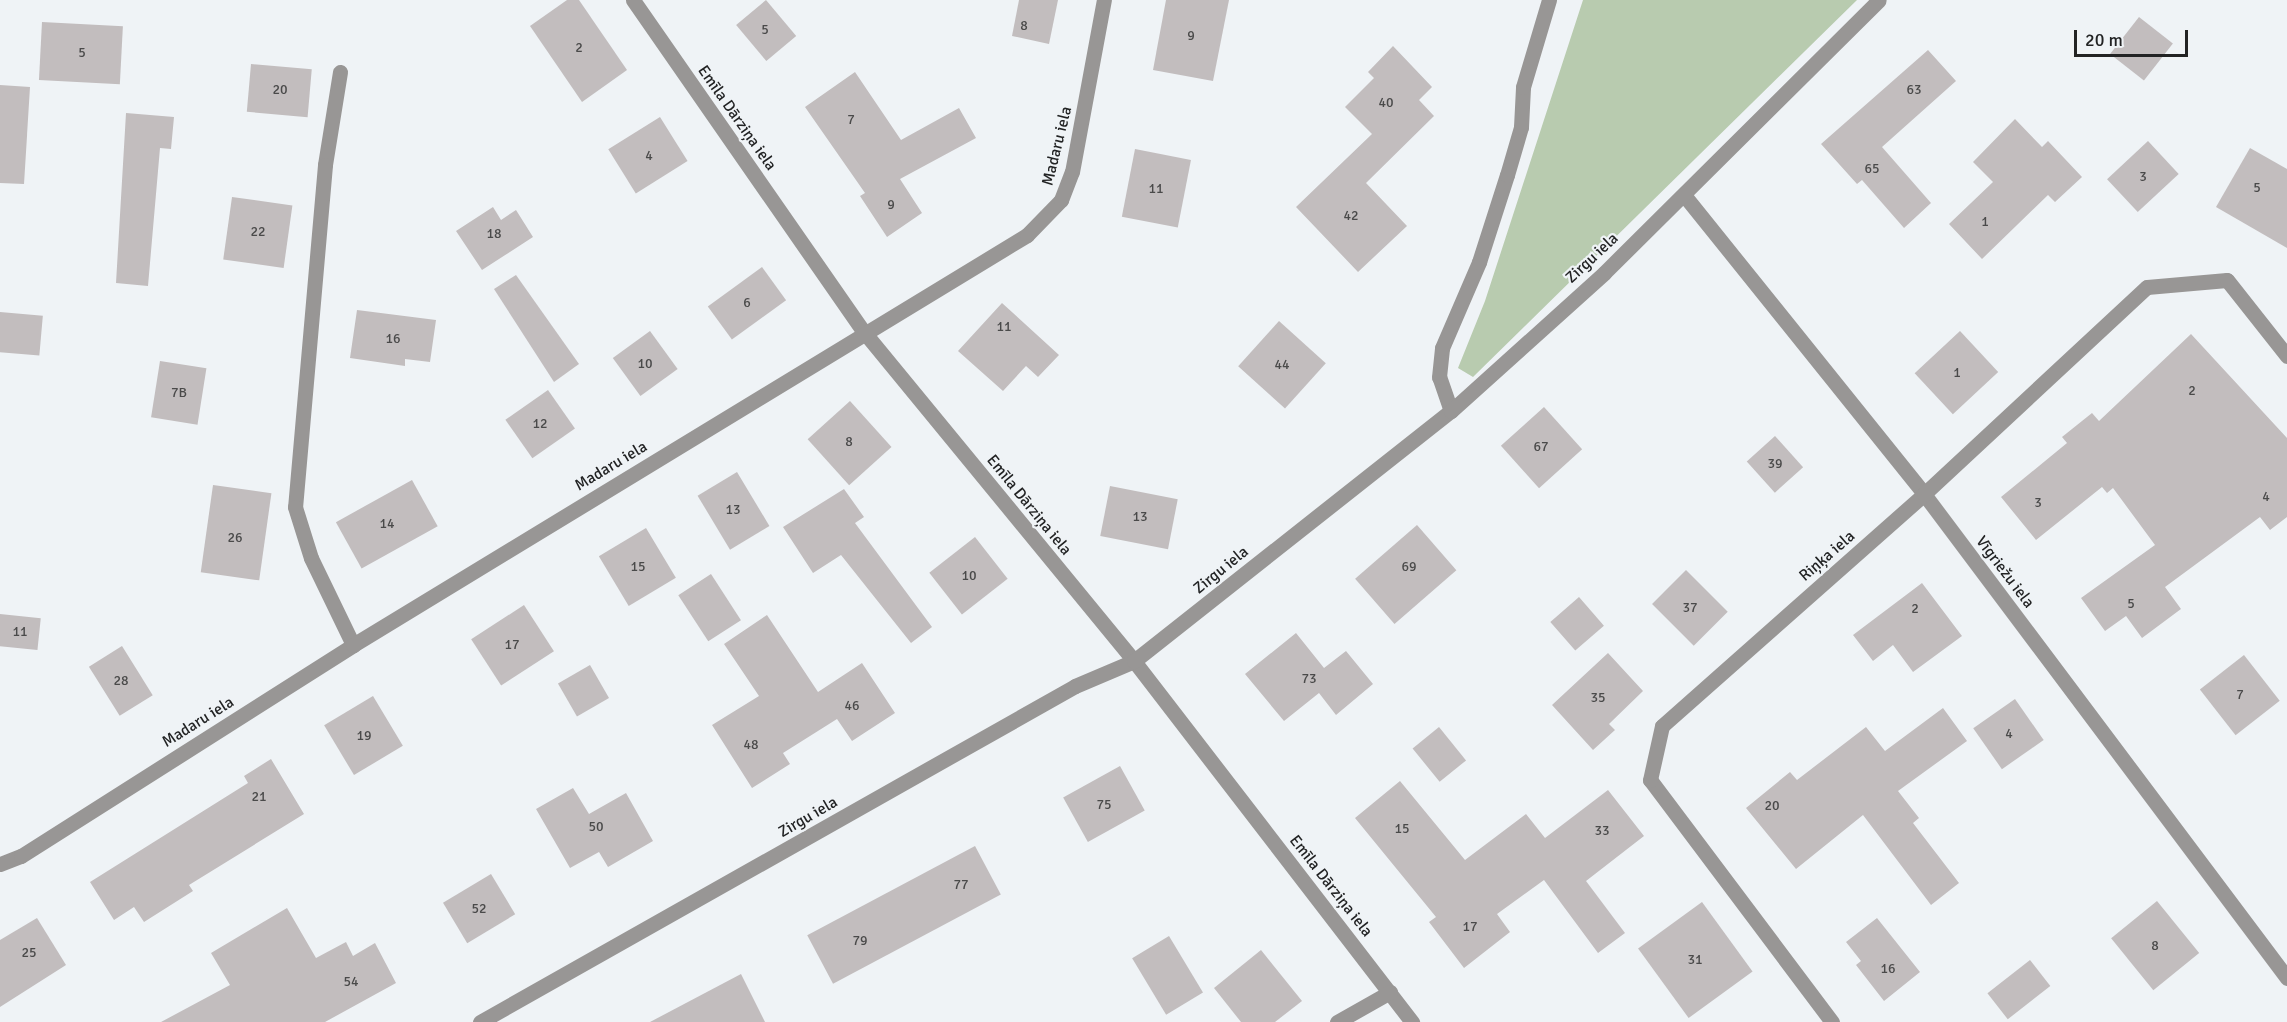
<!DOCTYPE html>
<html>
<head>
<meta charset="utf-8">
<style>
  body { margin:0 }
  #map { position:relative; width:2287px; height:1022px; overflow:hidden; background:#eff3f6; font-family:Signika,sans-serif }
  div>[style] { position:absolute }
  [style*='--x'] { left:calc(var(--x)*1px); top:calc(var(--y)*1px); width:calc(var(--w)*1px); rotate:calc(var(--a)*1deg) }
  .green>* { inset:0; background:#b8cbaf }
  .building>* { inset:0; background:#c2bdbe; transform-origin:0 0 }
  .minor>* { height:15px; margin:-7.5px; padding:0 7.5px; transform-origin:7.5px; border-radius:7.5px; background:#989695 }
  span { translate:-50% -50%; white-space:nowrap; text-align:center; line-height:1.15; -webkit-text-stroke:4.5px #eff3f6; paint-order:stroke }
  .number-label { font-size:14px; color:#4a4a4a }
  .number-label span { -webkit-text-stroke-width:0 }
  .street-label { font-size:16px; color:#222324 }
  .scale { position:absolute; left:2074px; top:30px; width:114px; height:27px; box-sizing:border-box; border:3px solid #222324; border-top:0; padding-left:8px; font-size:18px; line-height:21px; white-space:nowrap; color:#222324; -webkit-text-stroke:4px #eff3f6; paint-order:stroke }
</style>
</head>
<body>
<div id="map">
  <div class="green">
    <i style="clip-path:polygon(1583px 0,1857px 0,1473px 377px,1458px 368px,1485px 301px)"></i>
  </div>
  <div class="building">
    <i style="clip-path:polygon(567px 0,579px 0,627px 70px,582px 102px,530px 26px)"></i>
    <i style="left:766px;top:0;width:47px;height:39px;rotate:50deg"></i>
    <i style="clip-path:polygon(1019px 0,1058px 0,1049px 44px,1012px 36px)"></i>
    <i style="clip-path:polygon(1166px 0,1229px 0,1213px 81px,1153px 70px)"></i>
    <i style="left:2139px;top:17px;width:43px;height:47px;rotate:38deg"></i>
    <i style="left:42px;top:22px;width:81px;height:58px;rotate:3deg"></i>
    <i style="clip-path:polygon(1393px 46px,1432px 87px,1419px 100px,1434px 116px,1366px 183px,1407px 226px,1358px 272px,1296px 207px,1372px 134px,1345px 107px,1374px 78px,1368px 72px)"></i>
    <i style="clip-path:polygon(1928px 50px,1956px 81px,1882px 147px,1931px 203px,1904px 228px,1862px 180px,1857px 184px,1821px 144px)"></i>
    <i style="left:251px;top:64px;width:61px;height:48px;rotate:5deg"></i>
    <i style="clip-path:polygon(855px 72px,901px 140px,959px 108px,976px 138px,900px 179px,922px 213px,887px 237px,860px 196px,865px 193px,805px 107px)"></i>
    <i style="clip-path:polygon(0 85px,30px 87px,24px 184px,0 183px)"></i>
    <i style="clip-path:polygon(126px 113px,174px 117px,171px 149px,160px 148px,148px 286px,116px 283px)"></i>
    <i style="left:660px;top:117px;width:52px;height:61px;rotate:58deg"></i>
    <i style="clip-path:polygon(2015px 119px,2042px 147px,2048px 141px,2082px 177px,2055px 202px,2048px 195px,1982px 259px,1949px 224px,1993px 182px,1973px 162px)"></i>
    <i style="left:2148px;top:141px;width:45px;height:56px;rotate:47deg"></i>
    <i style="clip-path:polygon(2250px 148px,2287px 169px,2287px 248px,2216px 207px)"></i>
    <i style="left:1135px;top:149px;width:57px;height:69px;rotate:11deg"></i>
    <i style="left:232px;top:197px;width:61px;height:63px;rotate:8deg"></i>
    <i style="clip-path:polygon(493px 207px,501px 220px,516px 210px,533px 237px,482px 270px,456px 231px)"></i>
    <i style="left:762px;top:267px;width:41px;height:67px;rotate:54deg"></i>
    <i style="clip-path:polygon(516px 275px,579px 364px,554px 382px,494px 289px)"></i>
    <i style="clip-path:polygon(1002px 303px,1059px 355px,1038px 377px,1026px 366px,1003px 391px,958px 351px)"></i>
    <i style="clip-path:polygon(357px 310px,436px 320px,430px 362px,405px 359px,405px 366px,350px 358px)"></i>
    <i style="left:0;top:312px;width:43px;height:40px;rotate:5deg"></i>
    <i style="left:1279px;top:321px;width:63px;height:61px;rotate:42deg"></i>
    <i style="left:650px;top:331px;width:47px;height:46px;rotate:54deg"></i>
    <i style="left:1960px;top:331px;width:56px;height:62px;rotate:47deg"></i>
    <i style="clip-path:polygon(2191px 334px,2287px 438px,2287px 517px,2270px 530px,2260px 517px,2165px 587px,2181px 609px,2142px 638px,2126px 616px,2105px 631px,2081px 598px,2155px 545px,2113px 488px,2107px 493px,2102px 487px,2036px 540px,2001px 497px,2067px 443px,2062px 437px,2092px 413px,2099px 421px)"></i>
    <i style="left:160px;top:361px;width:47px;height:57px;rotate:9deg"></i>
    <i style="left:548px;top:390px;width:47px;height:52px;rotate:55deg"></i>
    <i style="left:850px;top:401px;width:62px;height:57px;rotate:48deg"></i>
    <i style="left:1544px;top:407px;width:57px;height:58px;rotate:48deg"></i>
    <i style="left:1775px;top:436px;width:42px;height:38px;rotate:48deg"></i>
    <i style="left:737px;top:472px;width:63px;height:46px;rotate:59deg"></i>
    <i style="left:412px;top:480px;width:53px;height:87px;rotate:61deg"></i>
    <i style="left:213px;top:485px;width:59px;height:88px;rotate:8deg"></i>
    <i style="left:1110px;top:486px;width:69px;height:51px;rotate:11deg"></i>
    <i style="clip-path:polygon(844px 489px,864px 517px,855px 523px,932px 627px,911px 643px,841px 555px,813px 573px,783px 527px)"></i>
    <i style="left:1417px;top:525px;width:60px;height:82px;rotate:49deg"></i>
    <i style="left:646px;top:528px;width:58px;height:55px;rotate:59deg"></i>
    <i style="left:975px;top:537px;width:53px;height:58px;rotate:52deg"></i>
    <i style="left:1686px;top:570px;width:59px;height:48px;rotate:45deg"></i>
    <i style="left:711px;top:574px;width:55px;height:39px;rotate:57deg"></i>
    <i style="clip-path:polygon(1922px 583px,1962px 636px,1913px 672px,1893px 645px,1873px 661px,1853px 635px)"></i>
    <i style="left:1579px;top:597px;width:38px;height:38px;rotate:49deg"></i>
    <i style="left:524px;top:605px;width:55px;height:63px;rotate:57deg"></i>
    <i style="left:0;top:614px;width:41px;height:32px;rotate:6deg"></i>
    <i style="clip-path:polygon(767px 615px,818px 692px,862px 663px,895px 713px,852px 741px,837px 719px,783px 753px,790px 764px,752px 788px,712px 725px,759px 696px,724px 644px)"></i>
    <i style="clip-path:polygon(1296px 633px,1324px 668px,1346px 651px,1373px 684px,1336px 715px,1319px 693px,1284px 721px,1245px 674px)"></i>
    <i style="left:122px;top:646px;width:58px;height:39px;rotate:58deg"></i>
    <i style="clip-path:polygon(1608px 653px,1643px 691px,1609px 724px,1615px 730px,1593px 750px,1552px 705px)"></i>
    <i style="left:2244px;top:655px;width:58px;height:56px;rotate:52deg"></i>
    <i style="left:590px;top:665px;width:38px;height:37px;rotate:60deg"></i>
    <i style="left:373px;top:696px;width:58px;height:57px;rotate:59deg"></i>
    <i style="left:2015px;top:699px;width:50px;height:51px;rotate:55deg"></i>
    <i style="clip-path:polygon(1943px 708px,1967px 741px,1898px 791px,1919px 818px,1913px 823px,1959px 883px,1931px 905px,1863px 815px,1796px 869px,1746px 808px,1790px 772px,1797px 780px,1866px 727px,1885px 751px)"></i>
    <i style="left:1439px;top:727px;width:43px;height:34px;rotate:51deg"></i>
    <i style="clip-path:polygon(271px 759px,304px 814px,189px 885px,193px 891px,144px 922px,134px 907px,114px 920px,90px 882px,248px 783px,244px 776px)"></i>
    <i style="left:1120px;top:766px;width:51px;height:65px;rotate:61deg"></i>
    <i style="clip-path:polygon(1400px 781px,1465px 860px,1526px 814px,1545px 838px,1608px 790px,1644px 836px,1586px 881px,1625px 933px,1598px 953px,1544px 880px,1497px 914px,1510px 932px,1464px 968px,1429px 922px,1436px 917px,1355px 818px)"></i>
    <i style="clip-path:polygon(573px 788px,589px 814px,626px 793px,653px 841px,608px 867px,599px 852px,570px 868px,536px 809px)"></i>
    <i style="left:975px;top:846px;width:55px;height:190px;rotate:62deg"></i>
    <i style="left:491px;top:874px;width:47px;height:56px;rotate:59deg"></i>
    <i style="left:2157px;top:901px;width:67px;height:59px;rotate:51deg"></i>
    <i style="left:1702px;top:902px;width:86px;height:79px;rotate:54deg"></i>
    <i style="clip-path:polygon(287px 908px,316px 958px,346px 942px,353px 956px,375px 943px,396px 983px,325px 1022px,161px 1022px,230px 985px,211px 953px)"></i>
    <i style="clip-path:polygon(37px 918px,66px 965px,0 1007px,0 940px)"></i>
    <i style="clip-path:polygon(1877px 918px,1920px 972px,1884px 1001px,1856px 965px,1861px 961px,1846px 942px)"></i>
    <i style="left:1169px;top:936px;width:66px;height:43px;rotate:59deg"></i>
    <i style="clip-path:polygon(1261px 950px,1302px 1001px,1275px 1022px,1241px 1022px,1214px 988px)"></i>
    <i style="left:2030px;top:960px;width:33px;height:54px;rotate:52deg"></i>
    <i style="clip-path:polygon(741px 974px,765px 1022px,650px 1022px)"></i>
  </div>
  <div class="minor">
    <i style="--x:633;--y:0;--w:404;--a:55.2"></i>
    <i style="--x:864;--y:332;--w:426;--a:50.6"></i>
    <i style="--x:1134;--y:661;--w:456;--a:52.4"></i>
    <i style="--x:340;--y:72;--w:94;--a:99.2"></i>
    <i style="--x:325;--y:165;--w:343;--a:95"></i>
    <i style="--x:295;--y:507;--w:53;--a:72.6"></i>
    <i style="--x:311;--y:558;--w:97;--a:64.2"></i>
    <i style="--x:1684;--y:195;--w:383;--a:51.2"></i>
    <i style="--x:1924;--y:494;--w:605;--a:53.13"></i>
    <i style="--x:1451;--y:411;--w:36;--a:-109"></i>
    <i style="--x:1439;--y:377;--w:29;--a:-84"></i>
    <i style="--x:1442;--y:348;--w:94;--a:-66.7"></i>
    <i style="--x:1479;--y:262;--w:91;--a:-72.2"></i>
    <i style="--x:1507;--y:175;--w:50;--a:-73.7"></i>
    <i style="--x:1521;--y:127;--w:40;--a:-87.1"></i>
    <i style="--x:1523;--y:87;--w:91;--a:-73.4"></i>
    <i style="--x:0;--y:864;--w:22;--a:-21"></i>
    <i style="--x:21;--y:856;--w:393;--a:-32.4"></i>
    <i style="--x:353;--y:645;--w:789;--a:-31.31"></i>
    <i style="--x:1027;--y:235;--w:49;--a:-45.8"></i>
    <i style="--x:1061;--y:200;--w:30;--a:-69"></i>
    <i style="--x:1072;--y:172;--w:175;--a:-79.5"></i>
    <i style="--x:480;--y:1022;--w:683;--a:-29.45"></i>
    <i style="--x:1075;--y:686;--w:64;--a:-23"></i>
    <i style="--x:1134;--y:661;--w:404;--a:-38.3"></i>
    <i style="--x:1451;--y:411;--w:206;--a:-42"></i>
    <i style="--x:1604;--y:273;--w:387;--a:-44.8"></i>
    <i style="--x:1337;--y:1022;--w:61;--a:-29.5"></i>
    <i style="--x:1832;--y:1022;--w:303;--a:-126.9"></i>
    <i style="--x:1650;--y:780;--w:55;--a:-77.5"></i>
    <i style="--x:1662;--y:726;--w:350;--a:-41.5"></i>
    <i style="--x:1924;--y:494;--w:304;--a:-42.9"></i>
    <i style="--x:2147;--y:287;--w:80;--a:-5"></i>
    <i style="--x:2227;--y:280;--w:97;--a:51.7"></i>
  </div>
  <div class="number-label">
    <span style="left:1024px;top:26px">8</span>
    <span style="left:765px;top:30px">5</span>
    <span style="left:1191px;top:36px">9</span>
    <span style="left:579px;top:48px">2</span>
    <span style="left:82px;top:53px">5</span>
    <span style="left:280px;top:90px">20</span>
    <span style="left:1914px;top:90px">63</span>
    <span style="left:1386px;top:103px">40</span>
    <span style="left:851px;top:120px">7</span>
    <span style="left:649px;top:156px">4</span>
    <span style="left:1872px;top:169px">65</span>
    <span style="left:2143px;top:177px">3</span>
    <span style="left:2257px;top:188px">5</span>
    <span style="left:1156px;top:189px">11</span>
    <span style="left:891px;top:205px">9</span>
    <span style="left:1351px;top:216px">42</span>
    <span style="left:1985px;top:222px">1</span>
    <span style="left:258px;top:232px">22</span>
    <span style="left:494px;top:234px">18</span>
    <span style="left:747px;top:303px">6</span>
    <span style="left:1004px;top:327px">11</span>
    <span style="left:393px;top:339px">16</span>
    <span style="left:645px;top:364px">10</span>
    <span style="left:1282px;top:365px">44</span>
    <span style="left:1957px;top:373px">1</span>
    <span style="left:2192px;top:391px">2</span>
    <span style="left:179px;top:393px">7B</span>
    <span style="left:540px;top:424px">12</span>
    <span style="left:849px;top:442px">8</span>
    <span style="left:1541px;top:447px">67</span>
    <span style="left:1775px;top:464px">39</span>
    <span style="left:2266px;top:497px">4</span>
    <span style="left:2038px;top:503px">3</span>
    <span style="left:733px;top:510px">13</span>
    <span style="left:1140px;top:517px">13</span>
    <span style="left:387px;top:524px">14</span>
    <span style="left:235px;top:538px">26</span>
    <span style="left:638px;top:567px">15</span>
    <span style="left:1409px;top:567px">69</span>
    <span style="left:969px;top:576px">10</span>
    <span style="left:2131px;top:604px">5</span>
    <span style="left:1690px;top:608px">37</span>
    <span style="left:1915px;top:609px">2</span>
    <span style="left:20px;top:632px">11</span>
    <span style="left:512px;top:645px">17</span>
    <span style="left:1309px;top:679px">73</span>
    <span style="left:121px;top:681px">28</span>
    <span style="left:2240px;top:695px">7</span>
    <span style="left:1598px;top:698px">35</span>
    <span style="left:852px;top:706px">46</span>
    <span style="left:2009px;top:734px">4</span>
    <span style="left:364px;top:736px">19</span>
    <span style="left:751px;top:745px">48</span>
    <span style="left:259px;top:797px">21</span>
    <span style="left:1104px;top:805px">75</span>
    <span style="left:1772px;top:806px">20</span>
    <span style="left:596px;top:827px">50</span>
    <span style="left:1402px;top:829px">15</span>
    <span style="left:1602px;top:831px">33</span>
    <span style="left:961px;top:885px">77</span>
    <span style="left:479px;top:909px">52</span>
    <span style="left:1470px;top:927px">17</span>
    <span style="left:860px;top:941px">79</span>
    <span style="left:2155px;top:946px">8</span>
    <span style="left:29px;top:953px">25</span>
    <span style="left:1695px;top:960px">31</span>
    <span style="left:1888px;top:969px">16</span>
    <span style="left:351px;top:982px">54</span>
  </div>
  <div class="street-label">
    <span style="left:737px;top:118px;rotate:55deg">Emīla Dārziņa iela</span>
    <span style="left:1057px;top:146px;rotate:-76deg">Madaru iela</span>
    <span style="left:1592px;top:258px;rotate:-43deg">Zirgu iela</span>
    <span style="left:611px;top:466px;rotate:-31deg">Madaru iela</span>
    <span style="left:1029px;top:505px;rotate:51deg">Emīla Dārziņa iela</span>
    <span style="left:1827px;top:556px;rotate:-41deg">Riņķa iela</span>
    <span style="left:1221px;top:570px;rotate:-39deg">Zirgu iela</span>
    <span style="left:2005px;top:572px;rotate:53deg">Vīgriežu iela</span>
    <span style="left:198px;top:722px;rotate:-32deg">Madaru iela</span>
    <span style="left:808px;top:817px;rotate:-30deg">Zirgu iela</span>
    <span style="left:1331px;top:886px;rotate:52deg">Emīla Dārziņa iela</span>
  </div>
  <div class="scale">20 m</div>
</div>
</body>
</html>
